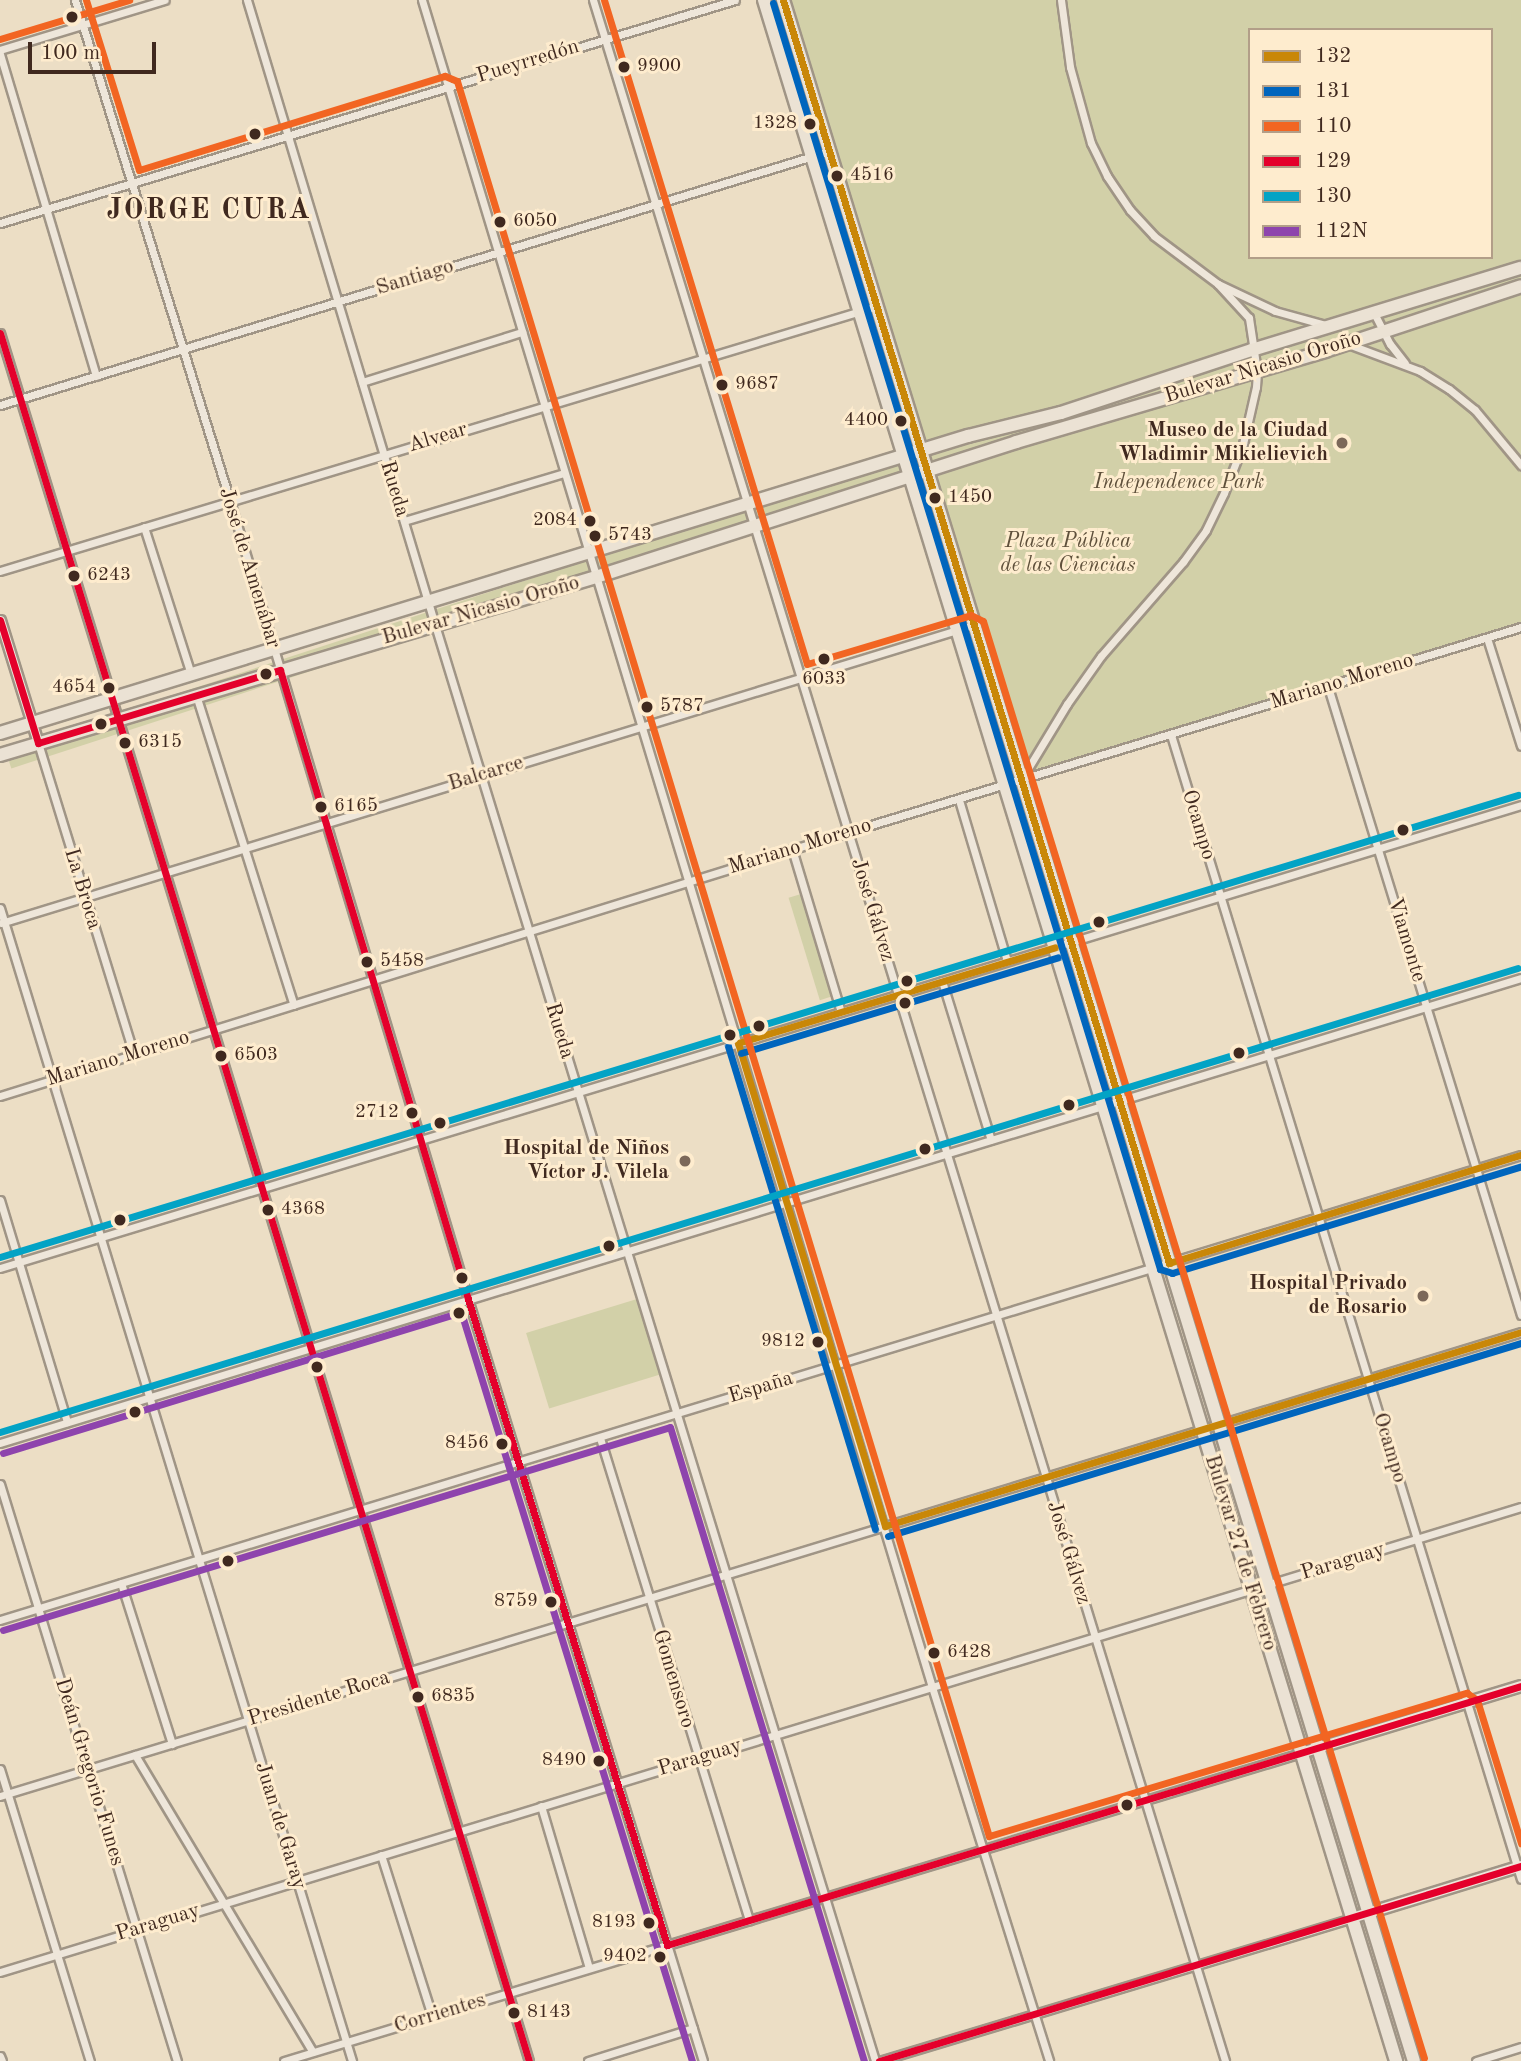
<!DOCTYPE html>
<html>
<head>
<meta charset="utf-8">
<style>
  body { margin:0 }
  #map { position:relative; width:1521px; height:2061px; overflow:hidden; background:#ecdec5; font-family:"Old Standard TT",serif }
  div>[style] { position:absolute }
  [style*='--x'] { left:calc(var(--x)*1px); top:calc(var(--y)*1px); width:calc(var(--w)*1px); rotate:calc(var(--a)*1deg) }
  .green>* { inset:0; background:#d2d0a8; transform-origin:0 0 }
  .roads { filter:drop-shadow(2px 0 #a09586) drop-shadow(-2px 0 #a09586) drop-shadow(0 2px #a09586) drop-shadow(0 -2px #a09586) }
  .minor>* { height:7px; margin:-3.5px; padding:0 3.5px; transform-origin:3.5px; border-radius:3.5px; background:#eee6da }
  .tertiary>* { height:9px; margin:-4.5px; padding:0 4.5px; transform-origin:4.5px; border-radius:4.5px; background:#eee6da }
  .secondary>* { height:10px; margin:-5px; padding:0 5px; transform-origin:5px; border-radius:5px; background:#eee6da }
  .primary>* { height:12px; margin:-6px; padding:0 6px; transform-origin:6px; border-radius:6px; background:#ebe2d4 }
  .bus-1>* { height:7px; margin:-3.5px; padding:0 3.5px; transform-origin:3.5px; border-radius:3.5px; background:#c98708 }
  .bus-2>* { height:7px; margin:-3.5px; padding:0 3.5px; transform-origin:3.5px; border-radius:3.5px; background:#0065bd }
  .bus-3>* { height:7px; margin:-3.5px; padding:0 3.5px; transform-origin:3.5px; border-radius:3.5px; background:#f26522 }
  .bus-4>* { height:7px; margin:-3.5px; padding:0 3.5px; transform-origin:3.5px; border-radius:3.5px; background:#e4002b }
  .bus-5>* { height:7px; margin:-3.5px; padding:0 3.5px; transform-origin:3.5px; border-radius:3.5px; background:#03a3c5 }
  .bus-6>* { height:7px; margin:-3.5px; padding:0 3.5px; transform-origin:3.5px; border-radius:3.5px; background:#8e44ad }
  .dots>* { width:19px; height:19px; translate:-50% -50%; box-sizing:border-box; border:4px solid #feecce; border-radius:50% }
  span { translate:-50% -50%; white-space:nowrap; text-align:center; line-height:1.15; -webkit-text-stroke:6px #feecce; paint-order:stroke }
  .bus-label { font-size:19px; color:#40291f }
  .left { translate:0 -50%; text-align:left }
  .right { translate:-100% -50%; text-align:right }
  .street-label { font-size:21px; color:#40291f }
  .poi-label { font-size:21px; color:#40291f; font-weight:700 }
  .park-label { font-size:21px; color:#5f503b; font-style:italic }
  .district-label { font-size:28px; color:#40291f; font-weight:700; letter-spacing:2px }
  .legend { position:absolute; left:1248px; top:28px; width:245px; height:231px; box-sizing:border-box; background:#feecce; border:2px solid #b29e88; margin:0; padding:9px 12px; list-style:none; font-size:21px; color:#40291f }
  .legend li { display:flex; align-items:center; gap:14px; height:35px }
  .legend b { width:35px; border:2px solid #b29e88 }
  .scale { position:absolute; left:28px; top:42px; width:128px; height:32px; box-sizing:border-box; border:4px solid #40291f; border-top:0; padding-left:9px; font-size:21px; line-height:24px; white-space:nowrap; color:#40291f; -webkit-text-stroke:5px #feecce; paint-order:stroke }
</style>
</head>
<body>
<div id="map">
  <div class="green">
    <i style="clip-path:polygon(evenodd,783px 0,1521px 0,1521px 627px,1020px 782px,783px 0,1250px 30px,1491px 30px,1491px 257px,1250px 257px,1250px 30px)"></i>
    <i style="left:902px;top:458px;width:20px;height:943px;rotate:72deg"></i>
    <i style="left:801px;top:894px;width:107px;height:13px;rotate:73deg"></i>
    <i style="left:637px;top:1299px;width:79px;height:116px;rotate:73deg"></i>
  </div>
  <div class="roads">
    <div class="minor">
      <i style="--x:75;--y:0;--w:524;--a:72.81"></i>
      <i style="--x:230;--y:501;--w:833;--a:73.39"></i>
      <i style="--x:468;--y:1299;--w:797;--a:72.86"></i>
      <i style="--x:247;--y:0;--w:653;--a:73.26"></i>
      <i style="--x:435;--y:625;--w:1502;--a:72.96"></i>
      <i style="--x:422;--y:0;--w:1762;--a:73.18"></i>
      <i style="--x:932;--y:1687;--w:392;--a:72.6"></i>
      <i style="--x:593;--y:0;--w:2156;--a:72.95"></i>
      <i style="--x:1061;--y:0;--w:68;--a:82.3"></i>
      <i style="--x:1070;--y:67;--w:79;--a:74.6"></i>
      <i style="--x:1091;--y:143;--w:37;--a:64"></i>
      <i style="--x:1107;--y:176;--w:41;--a:55.9"></i>
      <i style="--x:1130;--y:210;--w:35;--a:47"></i>
      <i style="--x:1154;--y:236;--w:80;--a:36.9"></i>
      <i style="--x:1218;--y:284;--w:63;--a:25.3"></i>
      <i style="--x:1275;--y:311;--w:52;--a:15.6"></i>
      <i style="--x:0;--y:50;--w:172;--a:-16.9"></i>
      <i style="--x:0;--y:54;--w:336;--a:73.4"></i>
      <i style="--x:0;--y:223;--w:768;--a:-16.88"></i>
      <i style="--x:1374;--y:313;--w:35;--a:63"></i>
      <i style="--x:1390;--y:344;--w:24;--a:52"></i>
      <i style="--x:0;--y:333;--w:1807;--a:72.98"></i>
      <i style="--x:1348;--y:344;--w:77;--a:20.6"></i>
      <i style="--x:1420;--y:371;--w:34;--a:32"></i>
      <i style="--x:1449;--y:389;--w:33;--a:39"></i>
      <i style="--x:1475;--y:410;--w:72;--a:50.1"></i>
      <i style="--x:362;--y:382;--w:168;--a:-17.4"></i>
      <i style="--x:0;--y:405;--w:867;--a:-17.03"></i>
      <i style="--x:404;--y:521;--w:167;--a:-16.7"></i>
      <i style="--x:144;--y:527;--w:154;--a:72.3"></i>
      <i style="--x:0;--y:571;--w:916;--a:-16.81"></i>
      <i style="--x:1487;--y:638;--w:113;--a:72.5"></i>
      <i style="--x:1328;--y:687;--w:657;--a:72.92"></i>
      <i style="--x:196;--y:695;--w:325;--a:72.5"></i>
      <i style="--x:1171;--y:735;--w:1196;--a:72.99"></i>
      <i style="--x:38;--y:743;--w:326;--a:72.9"></i>
      <i style="--x:1021;--y:780;--w:89;--a:-58.8"></i>
      <i style="--x:1067;--y:704;--w:59;--a:-54.7"></i>
      <i style="--x:1101;--y:656;--w:125;--a:-48.9"></i>
      <i style="--x:1183;--y:562;--w:39;--a:-54"></i>
      <i style="--x:1206;--y:530;--w:41;--a:-64.1"></i>
      <i style="--x:1224;--y:493;--w:53;--a:-68.8"></i>
      <i style="--x:1243;--y:444;--w:58;--a:-77.2"></i>
      <i style="--x:1256;--y:387;--w:16;--a:-86"></i>
      <i style="--x:1257;--y:371;--w:54;--a:-98.6"></i>
      <i style="--x:1249;--y:318;--w:46;--a:-132.4"></i>
      <i style="--x:959;--y:800;--w:168;--a:73.4"></i>
      <i style="--x:792;--y:849;--w:170;--a:73.3"></i>
      <i style="--x:0;--y:908;--w:1206;--a:73.02"></i>
      <i style="--x:1;--y:923;--w:1017;--a:-17.04"></i>
      <i style="--x:942;--y:981;--w:166;--a:72.9"></i>
      <i style="--x:0;--y:1096;--w:888;--a:-17.29"></i>
      <i style="--x:848;--y:832;--w:704;--a:-16.94"></i>
      <i style="--x:0;--y:1200;--w:232;--a:73.2"></i>
      <i style="--x:0;--y:1268;--w:1590;--a:-16.93"></i>
      <i style="--x:600;--y:1438;--w:505;--a:72.82"></i>
      <i style="--x:0;--y:1443;--w:1590;--a:-17"></i>
      <i style="--x:0;--y:1484;--w:604;--a:72.95"></i>
      <i style="--x:121;--y:1583;--w:169;--a:72.4"></i>
      <i style="--x:0;--y:1620;--w:1590;--a:-17"></i>
      <i style="--x:135;--y:1755;--w:346;--a:59.1"></i>
      <i style="--x:0;--y:1769;--w:306;--a:72.9"></i>
      <i style="--x:0;--y:1796;--w:1590;--a:-16.96"></i>
      <i style="--x:541;--y:1806;--w:169;--a:73.5"></i>
      <i style="--x:381;--y:1855;--w:169;--a:72.4"></i>
      <i style="--x:0;--y:1972;--w:1590;--a:-17"></i>
      <i style="--x:0;--y:2056;--w:5;--a:68"></i>
      <i style="--x:284;--y:2061;--w:1063;--a:-16.85"></i>
      <i style="--x:588;--y:2061;--w:110;--a:-17.4"></i>
      <i style="--x:879;--y:2061;--w:494;--a:-16.8"></i>
      <i style="--x:1476;--y:2061;--w:47;--a:-17.3"></i>
    </div>
    <div class="tertiary">
      <i style="--x:0;--y:620;--w:129;--a:72.8"></i>
    </div>
    <div class="secondary">
      <i style="--x:1301;--y:1753;--w:230;--a:-16.9"></i>
      <i style="--x:1352;--y:1918;--w:177;--a:-17.1"></i>
    </div>
    <div class="primary">
      <i style="--x:764;--y:0;--w:2156;--a:72.95"></i>
      <i style="--x:783;--y:0;--w:2155;--a:72.98"></i>
      <i style="--x:0;--y:733;--w:1013;--a:-17.06"></i>
      <i style="--x:968;--y:436;--w:96;--a:-13.9"></i>
      <i style="--x:1061;--y:413;--w:201;--a:-18.3"></i>
      <i style="--x:1252;--y:350;--w:281;--a:-17"></i>
      <i style="--x:0;--y:755;--w:622;--a:-16.63"></i>
      <i style="--x:596;--y:577;--w:441;--a:-17.8"></i>
      <i style="--x:1016;--y:442;--w:322;--a:-16.4"></i>
      <i style="--x:1325;--y:351;--w:206;--a:-18.3"></i>
    </div>
  </div>
  <div class="bus-1">
    <i style="--x:783;--y:0;--w:1321;--a:73.01"></i>
    <i style="--x:738;--y:1043;--w:505;--a:73.07"></i>
    <i style="--x:738;--y:1043;--w:331;--a:-16.8"></i>
    <i style="--x:1169;--y:1263;--w:368;--a:-17.1"></i>
    <i style="--x:885;--y:1526;--w:665;--a:-16.96"></i>
  </div>
  <div class="bus-2">
    <i style="--x:773;--y:3;--w:1324;--a:73"></i>
    <i style="--x:1160;--y:1269;--w:13;--a:18"></i>
    <i style="--x:1172;--y:1273;--w:365;--a:-17"></i>
    <i style="--x:728;--y:1046;--w:505;--a:73.07"></i>
    <i style="--x:741;--y:1053;--w:331;--a:-16.8"></i>
    <i style="--x:888;--y:1536;--w:662;--a:-16.96"></i>
  </div>
  <div class="bus-3">
    <i style="--x:86;--y:0;--w:178;--a:72.7"></i>
    <i style="--x:139;--y:170;--w:320;--a:-17.1"></i>
    <i style="--x:445;--y:76;--w:13;--a:23"></i>
    <i style="--x:457;--y:81;--w:1834;--a:73.14"></i>
    <i style="--x:989;--y:1836;--w:499;--a:-16.7"></i>
    <i style="--x:1467;--y:1693;--w:12;--a:35"></i>
    <i style="--x:1477;--y:1700;--w:150;--a:72.9"></i>
    <i style="--x:604;--y:0;--w:694;--a:73"></i>
    <i style="--x:807;--y:664;--w:171;--a:-16.6"></i>
    <i style="--x:971;--y:615;--w:13;--a:27"></i>
    <i style="--x:983;--y:621;--w:1503;--a:72.94"></i>
    <i style="--x:0;--y:39;--w:135;--a:-16.8"></i>
  </div>
  <div class="bus-4">
    <i style="--x:0;--y:333;--w:1807;--a:72.98"></i>
    <i style="--x:0;--y:620;--w:129;--a:72.8"></i>
    <i style="--x:38;--y:743;--w:253;--a:-16.8"></i>
    <i style="--x:280;--y:670;--w:656;--a:73.36"></i>
    <i style="--x:468;--y:1299;--w:676;--a:72.88"></i>
    <i style="--x:667;--y:1945;--w:892;--a:-16.87"></i>
    <i style="--x:879;--y:2061;--w:671;--a:-16.9"></i>
  </div>
  <div class="bus-5">
    <i style="--x:0;--y:1257;--w:1587;--a:-16.93"></i>
    <i style="--x:0;--y:1432;--w:1587;--a:-17"></i>
  </div>
  <div class="bus-6">
    <i style="--x:3;--y:1453;--w:479;--a:-17.1"></i>
    <i style="--x:461;--y:1312;--w:784;--a:72.86"></i>
    <i style="--x:3;--y:1630;--w:697;--a:-16.93"></i>
    <i style="--x:670;--y:1427;--w:663;--a:72.99"></i>
  </div>
  <div class="dots">
    <i style="left:72px;top:17px;background:#40291f"></i>
    <i style="left:624px;top:67px;background:#40291f"></i>
    <i style="left:810px;top:124px;background:#40291f"></i>
    <i style="left:255px;top:134px;background:#40291f"></i>
    <i style="left:837px;top:176px;background:#40291f"></i>
    <i style="left:500px;top:222px;background:#40291f"></i>
    <i style="left:722px;top:385px;background:#40291f"></i>
    <i style="left:901px;top:421px;background:#40291f"></i>
    <i style="left:1342px;top:443px;background:#7c6859"></i>
    <i style="left:935px;top:498px;background:#40291f"></i>
    <i style="left:590px;top:521px;background:#40291f"></i>
    <i style="left:595px;top:536px;background:#40291f"></i>
    <i style="left:74px;top:576px;background:#40291f"></i>
    <i style="left:824px;top:659px;background:#40291f"></i>
    <i style="left:266px;top:674px;background:#40291f"></i>
    <i style="left:109px;top:688px;background:#40291f"></i>
    <i style="left:647px;top:707px;background:#40291f"></i>
    <i style="left:101px;top:724px;background:#40291f"></i>
    <i style="left:125px;top:743px;background:#40291f"></i>
    <i style="left:321px;top:807px;background:#40291f"></i>
    <i style="left:1403px;top:830px;background:#40291f"></i>
    <i style="left:1099px;top:922px;background:#40291f"></i>
    <i style="left:367px;top:962px;background:#40291f"></i>
    <i style="left:907px;top:981px;background:#40291f"></i>
    <i style="left:905px;top:1003px;background:#40291f"></i>
    <i style="left:759px;top:1026px;background:#40291f"></i>
    <i style="left:730px;top:1035px;background:#40291f"></i>
    <i style="left:1239px;top:1053px;background:#40291f"></i>
    <i style="left:221px;top:1056px;background:#40291f"></i>
    <i style="left:1069px;top:1105px;background:#40291f"></i>
    <i style="left:412px;top:1113px;background:#40291f"></i>
    <i style="left:440px;top:1123px;background:#40291f"></i>
    <i style="left:925px;top:1149px;background:#40291f"></i>
    <i style="left:685px;top:1161px;background:#7c6859"></i>
    <i style="left:268px;top:1210px;background:#40291f"></i>
    <i style="left:120px;top:1220px;background:#40291f"></i>
    <i style="left:609px;top:1246px;background:#40291f"></i>
    <i style="left:462px;top:1278px;background:#40291f"></i>
    <i style="left:1423px;top:1296px;background:#7c6859"></i>
    <i style="left:459px;top:1313px;background:#40291f"></i>
    <i style="left:818px;top:1342px;background:#40291f"></i>
    <i style="left:317px;top:1367px;background:#40291f"></i>
    <i style="left:135px;top:1412px;background:#40291f"></i>
    <i style="left:502px;top:1444px;background:#40291f"></i>
    <i style="left:228px;top:1561px;background:#40291f"></i>
    <i style="left:551px;top:1602px;background:#40291f"></i>
    <i style="left:934px;top:1653px;background:#40291f"></i>
    <i style="left:418px;top:1697px;background:#40291f"></i>
    <i style="left:599px;top:1761px;background:#40291f"></i>
    <i style="left:1127px;top:1805px;background:#40291f"></i>
    <i style="left:649px;top:1923px;background:#40291f"></i>
    <i style="left:660px;top:1957px;background:#40291f"></i>
    <i style="left:514px;top:2013px;background:#40291f"></i>
  </div>
  <div class="bus-label">
    <span class="left" style="left:637px;top:67px">9900</span>
    <span class="right" style="left:797px;top:124px">1328</span>
    <span class="left" style="left:850px;top:176px">4516</span>
    <span class="left" style="left:513px;top:222px">6050</span>
    <span class="left" style="left:735px;top:385px">9687</span>
    <span class="right" style="left:888px;top:421px">4400</span>
    <span class="left" style="left:948px;top:498px">1450</span>
    <span class="right" style="left:577px;top:521px">2084</span>
    <span class="left" style="left:608px;top:536px">5743</span>
    <span class="left" style="left:87px;top:576px">6243</span>
    <span style="left:824px;top:680px">6033</span>
    <span class="right" style="left:96px;top:688px">4654</span>
    <span class="left" style="left:660px;top:707px">5787</span>
    <span class="left" style="left:138px;top:743px">6315</span>
    <span class="left" style="left:334px;top:807px">6165</span>
    <span class="left" style="left:380px;top:962px">5458</span>
    <span class="left" style="left:234px;top:1056px">6503</span>
    <span class="right" style="left:399px;top:1113px">2712</span>
    <span class="left" style="left:281px;top:1210px">4368</span>
    <span class="right" style="left:805px;top:1342px">9812</span>
    <span class="right" style="left:489px;top:1444px">8456</span>
    <span class="right" style="left:538px;top:1602px">8759</span>
    <span class="left" style="left:947px;top:1653px">6428</span>
    <span class="left" style="left:431px;top:1697px">6835</span>
    <span class="right" style="left:586px;top:1761px">8490</span>
    <span class="right" style="left:636px;top:1923px">8193</span>
    <span class="right" style="left:647px;top:1957px">9402</span>
    <span class="left" style="left:527px;top:2013px">8143</span>
  </div>
  <div class="street-label">
    <span style="left:528px;top:62px;rotate:-17deg">Pueyrredón</span>
    <span style="left:415px;top:278px;rotate:-17deg">Santiago</span>
    <span style="left:1263px;top:368px;rotate:-17deg">Bulevar Nicasio Oroño</span>
    <span style="left:438px;top:438px;rotate:-17deg">Alvear</span>
    <span style="left:394px;top:489px;rotate:73deg">Rueda</span>
    <span style="left:249px;top:568px;rotate:73deg">José de Amenábar</span>
    <span style="left:481px;top:611px;rotate:-16deg">Bulevar Nicasio Oroño</span>
    <span style="left:1342px;top:682px;rotate:-17deg">Mariano Moreno</span>
    <span style="left:486px;top:774px;rotate:-17deg">Balcarce</span>
    <span style="left:1198px;top:825px;rotate:73deg">Ocampo</span>
    <span style="left:800px;top:847px;rotate:-17deg">Mariano Moreno</span>
    <span style="left:82px;top:889px;rotate:73deg">La Broca</span>
    <span style="left:872px;top:910px;rotate:73deg">José Gálvez</span>
    <span style="left:1406px;top:940px;rotate:73deg">Viamonte</span>
    <span style="left:559px;top:1031px;rotate:73deg">Rueda</span>
    <span style="left:118px;top:1059px;rotate:-17deg">Mariano Moreno</span>
    <span style="left:761px;top:1388px;rotate:-17deg">España</span>
    <span style="left:1389px;top:1448px;rotate:73deg">Ocampo</span>
    <span style="left:1068px;top:1553px;rotate:73deg">José Gálvez</span>
    <span style="left:1240px;top:1553px;rotate:73deg">Bulevar 27 de Febrero</span>
    <span style="left:1343px;top:1562px;rotate:-17deg">Paraguay</span>
    <span style="left:673px;top:1679px;rotate:73deg">Gomensoro</span>
    <span style="left:319px;top:1699px;rotate:-17deg">Presidente Roca</span>
    <span style="left:700px;top:1758px;rotate:-17deg">Paraguay</span>
    <span style="left:89px;top:1772px;rotate:73deg">Deán Gregorio Funes</span>
    <span style="left:280px;top:1826px;rotate:73deg">Juan de Garay</span>
    <span style="left:158px;top:1923px;rotate:-17deg">Paraguay</span>
    <span style="left:440px;top:2014px;rotate:-17deg">Corrientes</span>
  </div>
  <div class="poi-label">
    <span class="right" style="left:1328px;top:443px">Museo de la Ciudad<br>Wladimir Mikielievich</span>
    <span class="right" style="left:669px;top:1161px">Hospital de Niños<br>Víctor J. Vilela</span>
    <span class="right" style="left:1407px;top:1296px">Hospital Privado<br>de Rosario</span>
  </div>
  <div class="park-label">
    <span style="left:1179px;top:483px">Independence Park</span>
    <span style="left:1068px;top:554px">Plaza Pública<br>de las Ciencias</span>
  </div>
  <div class="district-label">
    <span style="left:209px;top:211px">JORGE CURA</span>
  </div>
  <ul class="legend">
  <li><b style="height:9px;background:#c98708"></b>132</li>
  <li><b style="height:9px;background:#0065bd"></b>131</li>
  <li><b style="height:9px;background:#f26522"></b>110</li>
  <li><b style="height:9px;background:#e4002b"></b>129</li>
  <li><b style="height:9px;background:#03a3c5"></b>130</li>
  <li><b style="height:9px;background:#8e44ad"></b>112N</li>
  </ul>
  <div class="scale">100 m</div>
</div>
</body>
</html>
